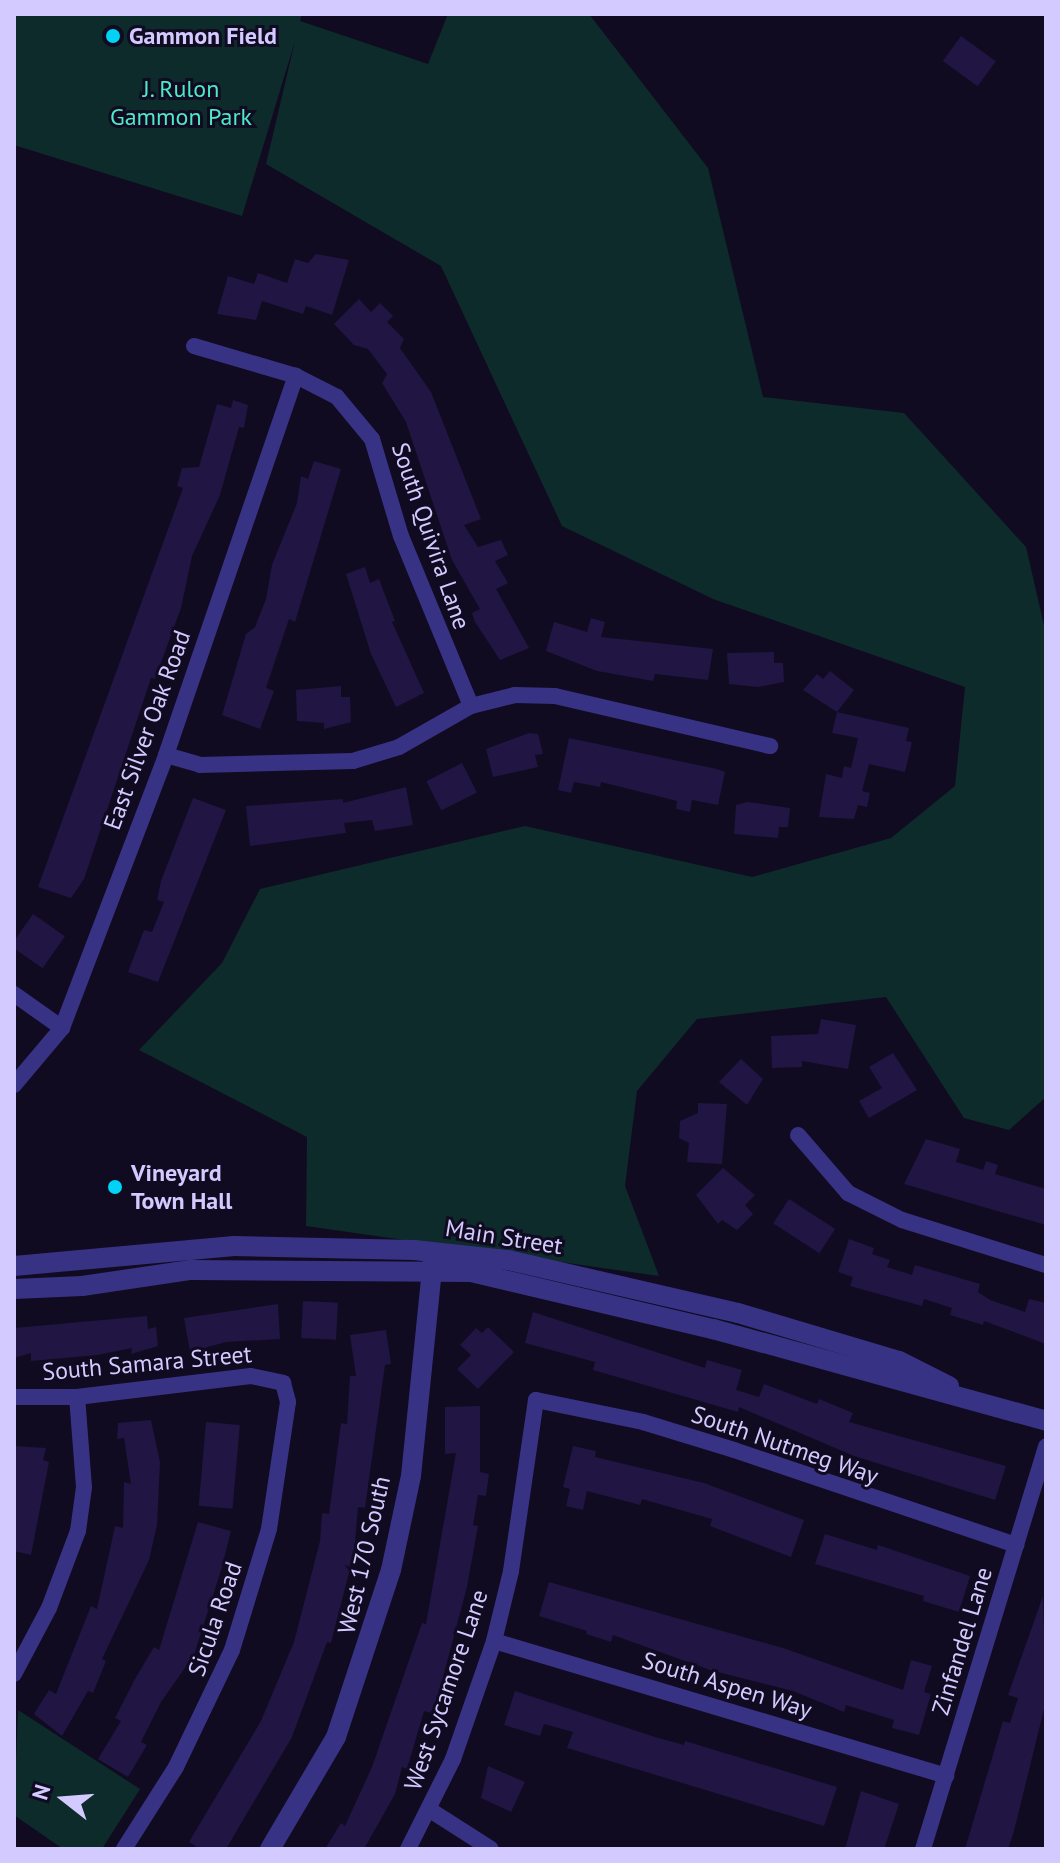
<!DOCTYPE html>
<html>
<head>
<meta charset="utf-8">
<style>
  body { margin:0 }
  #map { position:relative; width:1060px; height:1863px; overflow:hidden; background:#100b21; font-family:"PT Sans",sans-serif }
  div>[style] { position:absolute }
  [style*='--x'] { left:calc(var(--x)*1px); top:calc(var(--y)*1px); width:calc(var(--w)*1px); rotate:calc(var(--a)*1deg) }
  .green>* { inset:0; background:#0e2b2b }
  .building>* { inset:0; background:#211543; transform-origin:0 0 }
  .minor>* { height:16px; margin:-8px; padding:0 8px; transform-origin:8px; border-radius:8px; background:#383284 }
  .tertiary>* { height:20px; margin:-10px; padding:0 10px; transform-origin:10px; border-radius:10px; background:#383284 }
  .dots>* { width:22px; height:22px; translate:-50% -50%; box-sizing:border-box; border:4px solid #100b21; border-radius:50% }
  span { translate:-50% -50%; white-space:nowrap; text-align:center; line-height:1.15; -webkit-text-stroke:6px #100b21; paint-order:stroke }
  .poi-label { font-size:24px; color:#d3cbff; font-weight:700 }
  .left { translate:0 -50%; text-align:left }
  .park-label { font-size:24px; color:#4de9c8 }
  .street-label { font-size:24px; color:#d3cbff }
  .frame { position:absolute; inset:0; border:16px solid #d3cbff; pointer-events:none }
  .north { position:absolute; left:24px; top:1759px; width:80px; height:80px; -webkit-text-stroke:6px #100b21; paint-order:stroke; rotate:287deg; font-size:22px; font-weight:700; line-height:32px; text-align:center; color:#d3cbff }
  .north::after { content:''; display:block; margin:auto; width:28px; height:36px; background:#d3cbff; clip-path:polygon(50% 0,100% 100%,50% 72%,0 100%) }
</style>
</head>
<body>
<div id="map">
  <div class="green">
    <i style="clip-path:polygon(14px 14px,302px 14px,300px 21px,428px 64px,448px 14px,589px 14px,708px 168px,763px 397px,904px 413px,1026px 547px,1046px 634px,1046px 1097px,1009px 1130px,964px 1118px,886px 997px,697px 1019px,637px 1091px,625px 1186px,659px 1276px,306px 1226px,307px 1137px,139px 1050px,222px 963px,260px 889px,525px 826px,752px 877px,891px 838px,955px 786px,965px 687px,713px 599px,562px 526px,441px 266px,266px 164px,295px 41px,242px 216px,14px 145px)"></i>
    <i style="clip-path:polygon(18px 1710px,140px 1789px,102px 1849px,63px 1849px,14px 1815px)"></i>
  </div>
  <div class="building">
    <i style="left:961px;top:36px;width:43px;height:31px;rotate:36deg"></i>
    <i style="clip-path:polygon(316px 254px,349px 260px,332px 315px,306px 306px,303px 314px,262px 301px,256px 320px,217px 314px,228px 276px,254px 284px,258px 273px,287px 283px,295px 259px,308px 263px)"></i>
    <i style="clip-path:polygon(359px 299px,371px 312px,380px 303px,393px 316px,387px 322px,404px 339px,400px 348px,431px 392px,481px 519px,464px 525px,478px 547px,501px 540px,508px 555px,495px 561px,508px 583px,496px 589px,529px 648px,500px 660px,475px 622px,472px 613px,480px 609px,452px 560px,406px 422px,382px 383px,387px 374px,368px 349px,354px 345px,334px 324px)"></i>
    <i style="clip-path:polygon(233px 400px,248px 405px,244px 428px,239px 427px,220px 495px,192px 556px,181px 608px,155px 679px,151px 678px,84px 879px,71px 898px,38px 887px,183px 488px,177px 486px,182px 468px,199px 467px,217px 404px,231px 408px)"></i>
    <i style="clip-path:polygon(314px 461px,341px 469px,295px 622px,289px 619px,266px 688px,274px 691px,260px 729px,222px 715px,246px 634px,255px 627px,266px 599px,272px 565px,297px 503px,301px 476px,308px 479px)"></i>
    <i style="clip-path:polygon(365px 567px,370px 583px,379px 579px,395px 621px,392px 622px,424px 693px,396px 707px,371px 654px,346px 574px)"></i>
    <i style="clip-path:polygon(591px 618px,605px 622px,601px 637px,713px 649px,708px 680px,655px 674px,653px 681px,597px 671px,546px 651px,554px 622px,587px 632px)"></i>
    <i style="clip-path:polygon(774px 652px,774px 663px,783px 663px,784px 682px,758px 687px,729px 684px,727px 653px)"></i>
    <i style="clip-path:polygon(830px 671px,854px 690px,837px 712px,909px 728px,906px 741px,912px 742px,905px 772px,869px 764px,862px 791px,870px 793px,867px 807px,858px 805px,854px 819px,819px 817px,826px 774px,842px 778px,844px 766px,851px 768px,858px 738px,832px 733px,837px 712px,803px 690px,817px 674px,823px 679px)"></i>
    <i style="clip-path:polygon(341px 686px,341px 697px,350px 697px,351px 722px,324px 729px,324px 723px,297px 721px,296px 690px)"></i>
    <i style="clip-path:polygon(529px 733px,538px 734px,543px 754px,535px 755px,538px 767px,493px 777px,486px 749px)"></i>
    <i style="clip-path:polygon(569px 738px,717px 769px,725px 772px,718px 805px,692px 800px,690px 812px,676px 809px,677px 801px,601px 782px,600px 787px,574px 782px,571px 793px,558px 790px)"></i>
    <i style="left:462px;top:763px;width:33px;height:40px;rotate:63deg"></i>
    <i style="clip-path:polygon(406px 787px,413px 825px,375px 831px,372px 820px,344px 823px,346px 833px,250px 846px,246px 806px,343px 799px,343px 803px)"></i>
    <i style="clip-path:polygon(193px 798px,226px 810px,158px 982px,128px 972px,144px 930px,152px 932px,164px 902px,157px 900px,161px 881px)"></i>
    <i style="clip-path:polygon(748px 802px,790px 808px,788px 827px,779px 827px,778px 838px,734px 834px,736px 805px)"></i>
    <i style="left:33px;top:914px;width:39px;height:39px;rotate:35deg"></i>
    <i style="clip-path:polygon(821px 1019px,856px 1025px,848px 1069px,802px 1061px,802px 1067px,772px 1068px,771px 1036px,818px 1034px)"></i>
    <i style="clip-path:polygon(893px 1053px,917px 1090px,869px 1118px,859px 1101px,882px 1088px,869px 1067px)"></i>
    <i style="clip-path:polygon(741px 1059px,763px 1079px,747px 1105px,719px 1082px)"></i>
    <i style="clip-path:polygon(698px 1103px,727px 1104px,722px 1164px,687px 1162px,689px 1143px,679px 1138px,680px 1121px,698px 1113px)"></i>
    <i style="clip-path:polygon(926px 1139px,960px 1149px,956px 1162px,983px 1170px,986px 1161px,998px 1165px,995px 1174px,1046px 1189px,1046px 1225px,904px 1184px)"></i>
    <i style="clip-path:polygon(723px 1168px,755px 1195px,745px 1205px,753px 1214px,737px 1230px,722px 1220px,718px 1224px,696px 1195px)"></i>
    <i style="left:789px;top:1199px;width:55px;height:29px;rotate:33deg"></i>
    <i style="clip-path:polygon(849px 1239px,874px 1248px,872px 1254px,890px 1260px,887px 1267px,912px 1275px,915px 1265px,980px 1284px,978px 1292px,990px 1300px,1025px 1312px,1029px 1299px,1046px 1303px,1046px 1344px,984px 1321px,983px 1325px,950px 1315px,952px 1308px,924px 1299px,922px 1306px,850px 1286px,853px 1277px,838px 1272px)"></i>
    <i style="left:303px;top:1301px;width:35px;height:37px;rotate:3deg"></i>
    <i style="clip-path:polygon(278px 1304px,280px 1339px,226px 1342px,190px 1352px,184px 1318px)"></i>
    <i style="clip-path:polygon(533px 1312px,705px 1368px,707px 1360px,742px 1370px,736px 1390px,759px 1397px,764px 1384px,817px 1404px,819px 1399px,853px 1413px,849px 1422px,1006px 1466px,995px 1500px,854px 1456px,739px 1407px,738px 1412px,593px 1370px,595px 1362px,525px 1343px)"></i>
    <i style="clip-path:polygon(147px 1316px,148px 1329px,156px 1327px,158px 1346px,131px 1354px,132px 1348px,97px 1355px,31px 1361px,31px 1353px,14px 1358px,14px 1328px)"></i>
    <i style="clip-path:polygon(488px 1327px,514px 1352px,478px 1389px,457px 1369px,471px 1355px,460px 1345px,476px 1328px,482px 1333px)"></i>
    <i style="clip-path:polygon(386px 1330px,391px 1364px,385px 1365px,365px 1508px,358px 1507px,354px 1553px,331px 1643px,327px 1642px,292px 1737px,226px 1849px,200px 1849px,189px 1842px,261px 1721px,294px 1642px,320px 1541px,322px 1513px,329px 1514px,341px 1423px,347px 1424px,350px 1376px,356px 1376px,350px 1335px)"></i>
    <i style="clip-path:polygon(480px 1406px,480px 1472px,489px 1474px,486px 1496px,478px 1495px,473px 1525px,478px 1526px,467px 1587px,439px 1692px,431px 1713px,424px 1711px,407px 1769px,402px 1767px,395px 1794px,364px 1849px,325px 1849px,341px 1823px,345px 1826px,372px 1767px,422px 1623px,426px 1624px,456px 1453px,445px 1454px,445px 1407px)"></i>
    <i style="clip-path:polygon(151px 1420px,160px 1462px,157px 1525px,149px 1560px,102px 1659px,106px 1661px,93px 1693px,88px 1691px,62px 1736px,34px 1714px,49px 1690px,56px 1694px,91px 1606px,97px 1609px,115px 1526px,123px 1528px,124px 1482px,131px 1484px,124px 1438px,117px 1439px,118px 1423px)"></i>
    <i style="left:206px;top:1422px;width:34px;height:84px;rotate:5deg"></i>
    <i style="clip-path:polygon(14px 1446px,46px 1448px,43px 1460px,49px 1462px,31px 1555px,14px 1551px)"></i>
    <i style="clip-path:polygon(573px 1446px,596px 1451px,595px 1457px,704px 1483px,804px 1520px,791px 1557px,710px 1526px,712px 1519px,642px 1499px,640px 1505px,587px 1491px,583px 1510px,566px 1506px,570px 1489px,563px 1487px)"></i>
    <i style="clip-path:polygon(198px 1522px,231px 1531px,222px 1567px,194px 1655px,161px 1702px,141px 1742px,147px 1745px,128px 1777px,98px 1759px,121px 1721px,115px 1718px,135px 1679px,154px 1647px,159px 1650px)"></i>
    <i style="clip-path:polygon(825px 1534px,877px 1550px,878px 1545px,970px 1576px,959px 1612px,923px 1601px,924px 1596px,815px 1564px)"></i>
    <i style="clip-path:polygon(549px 1582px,783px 1648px,903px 1690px,911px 1660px,932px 1666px,924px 1692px,931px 1694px,919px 1735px,892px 1728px,894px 1720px,846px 1705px,844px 1712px,793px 1691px,710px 1670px,613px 1635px,611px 1642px,586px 1634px,587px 1631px,539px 1616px)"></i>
    <i style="clip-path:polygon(1043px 1596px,1046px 1701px,1014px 1831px,1008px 1849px,965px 1849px,1003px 1721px,1010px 1723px,1018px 1698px,1008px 1695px)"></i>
    <i style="clip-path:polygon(515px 1691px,655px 1737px,684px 1745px,685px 1741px,837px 1787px,824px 1826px,567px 1748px,573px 1732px,544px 1724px,540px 1736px,504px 1725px)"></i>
    <i style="clip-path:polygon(488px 1766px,525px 1782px,511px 1812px,481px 1798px)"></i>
    <i style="clip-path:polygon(861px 1791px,899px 1804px,884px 1849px,845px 1849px)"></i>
  </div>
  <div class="minor">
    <i style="--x:194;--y:346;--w:106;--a:16.4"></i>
    <i style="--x:296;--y:376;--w:46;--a:27.1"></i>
    <i style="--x:337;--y:397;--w:55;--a:50.2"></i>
    <i style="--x:372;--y:439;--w:101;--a:73.4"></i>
    <i style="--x:401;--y:536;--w:184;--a:67.6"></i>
    <i style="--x:166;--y:755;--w:35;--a:16"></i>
    <i style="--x:200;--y:765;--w:153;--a:-1.5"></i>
    <i style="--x:353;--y:761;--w:48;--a:-16.9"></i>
    <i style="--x:399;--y:747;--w:83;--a:-29.7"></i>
    <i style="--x:471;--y:706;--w:45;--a:-14"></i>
    <i style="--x:515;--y:695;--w:40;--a:1.4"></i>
    <i style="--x:555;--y:696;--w:221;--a:13.1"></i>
    <i style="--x:14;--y:994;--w:59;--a:35.3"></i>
    <i style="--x:14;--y:1085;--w:75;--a:-49.9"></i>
    <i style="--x:62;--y:1028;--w:292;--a:-69.1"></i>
    <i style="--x:166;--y:755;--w:401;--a:-71.1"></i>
    <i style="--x:798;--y:1135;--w:77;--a:49.2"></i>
    <i style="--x:848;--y:1193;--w:60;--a:26.6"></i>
    <i style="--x:902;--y:1220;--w:151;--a:17.4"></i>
    <i style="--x:14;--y:1397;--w:63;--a:0"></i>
    <i style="--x:77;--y:1397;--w:175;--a:-6.9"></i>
    <i style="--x:251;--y:1376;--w:33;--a:12"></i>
    <i style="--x:283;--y:1383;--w:20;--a:75"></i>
    <i style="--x:288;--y:1402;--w:128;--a:98.5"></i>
    <i style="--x:269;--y:1529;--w:127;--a:107"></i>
    <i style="--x:232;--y:1650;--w:130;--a:115.6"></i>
    <i style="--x:176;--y:1767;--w:97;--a:122.4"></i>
    <i style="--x:494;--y:1641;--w:472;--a:16.6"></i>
    <i style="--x:14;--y:1674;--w:75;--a:-62.1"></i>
    <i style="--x:49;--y:1608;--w:82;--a:-69.4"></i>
    <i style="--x:78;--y:1531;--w:44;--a:-82.2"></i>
    <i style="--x:84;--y:1487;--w:90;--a:-94.4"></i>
    <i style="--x:430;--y:1810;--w:72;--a:32.6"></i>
    <i style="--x:408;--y:1849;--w:101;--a:-63.4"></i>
    <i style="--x:453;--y:1759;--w:125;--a:-70.8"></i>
    <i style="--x:494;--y:1641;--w:72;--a:-76.3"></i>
    <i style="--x:511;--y:1571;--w:173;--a:-81.7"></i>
    <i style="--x:536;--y:1400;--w:109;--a:11.6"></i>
    <i style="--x:643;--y:1422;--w:95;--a:17.1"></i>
    <i style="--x:734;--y:1450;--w:298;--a:18.6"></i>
    <i style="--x:923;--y:1849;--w:421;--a:-73"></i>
  </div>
  <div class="tertiary">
    <i style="--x:14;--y:1266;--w:221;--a:-5.2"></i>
    <i style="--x:234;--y:1246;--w:180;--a:1.3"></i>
    <i style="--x:414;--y:1250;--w:95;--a:6.1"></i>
    <i style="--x:508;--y:1260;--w:236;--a:13"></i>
    <i style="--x:738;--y:1313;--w:168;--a:16.6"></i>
    <i style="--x:899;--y:1361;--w:56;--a:26.6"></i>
    <i style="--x:14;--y:1289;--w:68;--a:-2.5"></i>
    <i style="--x:82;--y:1286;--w:110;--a:-8.4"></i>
    <i style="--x:191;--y:1270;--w:280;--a:0.4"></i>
    <i style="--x:471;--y:1272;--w:249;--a:13.3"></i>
    <i style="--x:713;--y:1329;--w:345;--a:15.4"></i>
    <i style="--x:270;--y:1849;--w:130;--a:-59.5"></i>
    <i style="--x:336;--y:1737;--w:176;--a:-71.8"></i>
    <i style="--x:391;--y:1570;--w:96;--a:-78"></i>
    <i style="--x:411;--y:1476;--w:218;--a:-84.2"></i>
  </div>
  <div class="dots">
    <i style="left:113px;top:36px;background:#00d3f6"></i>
    <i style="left:115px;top:1187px;background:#00d3f6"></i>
  </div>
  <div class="poi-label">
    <span class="left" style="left:129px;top:36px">Gammon Field</span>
    <span class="left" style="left:131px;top:1187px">Vineyard<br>Town Hall</span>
  </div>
  <div class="park-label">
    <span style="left:181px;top:103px">J. Rulon<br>Gammon Park</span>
  </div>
  <div class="street-label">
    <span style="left:431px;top:536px;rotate:71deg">South Quivira Lane</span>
    <span style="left:147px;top:730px;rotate:-70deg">East Silver Oak Road</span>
    <span style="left:504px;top:1237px;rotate:9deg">Main Street</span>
    <span style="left:147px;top:1363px;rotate:-5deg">South Samara Street</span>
    <span style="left:785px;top:1445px;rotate:19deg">South Nutmeg Way</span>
    <span style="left:364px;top:1555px;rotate:-77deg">West 170 South</span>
    <span style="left:215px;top:1619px;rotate:-71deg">Sicula Road</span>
    <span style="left:962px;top:1641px;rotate:-73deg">Zinfandel Lane</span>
    <span style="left:727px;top:1685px;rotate:17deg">South Aspen Way</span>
    <span style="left:446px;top:1690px;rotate:-71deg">West Sycamore Lane</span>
  </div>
  <div class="frame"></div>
  <div class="north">N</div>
</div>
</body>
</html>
